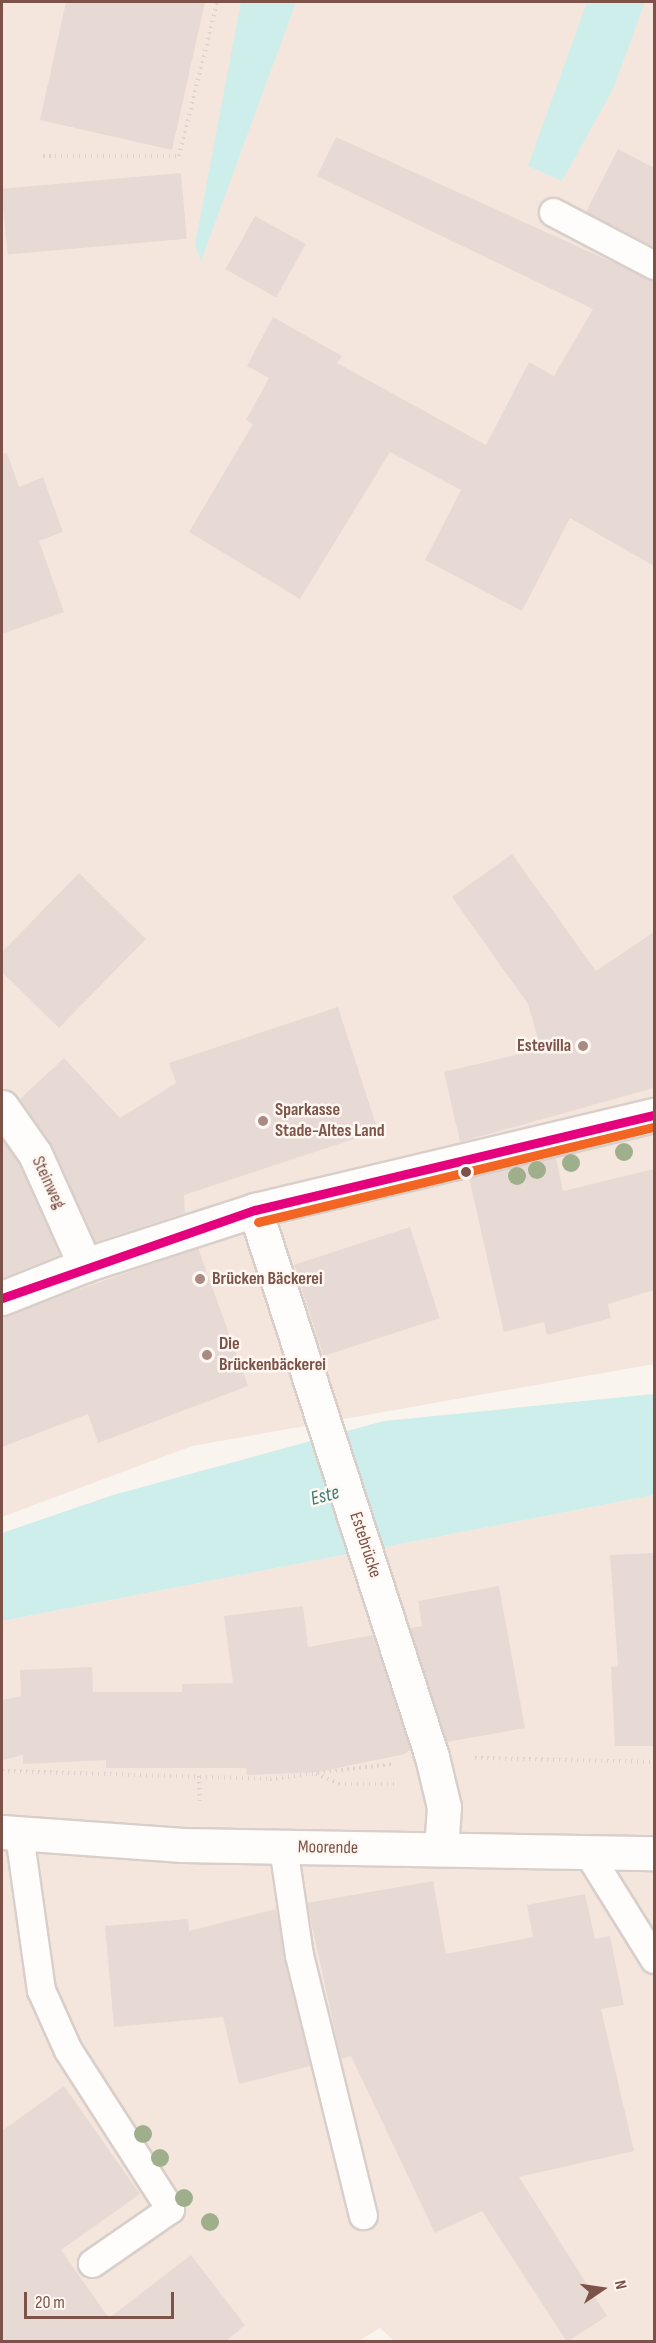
<!DOCTYPE html>
<html>
<head>
<meta charset="utf-8">
<style>
  body { margin:0 }
  #map { position:relative; width:656px; height:2343px; overflow:hidden; background:#faf4ee; font-family:"Sofia Sans Condensed",sans-serif }
  div>[style] { position:absolute }
  [style*='--x'] { left:calc(var(--x)*1px); top:calc(var(--y)*1px); width:calc(var(--w)*1px); rotate:calc(var(--a)*1deg) }
  .residential>* { inset:0; background:#f4e6dd }
  .water>* { inset:0; background:#ceeeeb }
  .building>* { inset:0; background:#e7dad5; transform-origin:0 0 }
  .path>* { height:4px; margin-top:-2px; transform-origin:0; background:repeating-linear-gradient(90deg,#ddd2ce 0 1.5px,transparent 0 6px) }
  .roads { filter:drop-shadow(2px 0 #d9cfca) drop-shadow(-2px 0 #d9cfca) drop-shadow(0 2px #d9cfca) drop-shadow(0 -2px #d9cfca) }
  .lane>* { height:27px; margin:-13.5px; padding:0 13.5px; transform-origin:13.5px; border-radius:13.5px; background:#fefdfc }
  .street>* { height:33px; margin:-16.5px; padding:0 16.5px; transform-origin:16.5px; border-radius:16.5px; background:#fefdfc }
  .secondary>* { height:33px; margin:-16.5px; padding:0 16.5px; transform-origin:16.5px; border-radius:16.5px; background:#fefdfc }
  .bus-1>* { height:9px; margin:-4.5px; padding:0 4.5px; transform-origin:4.5px; border-radius:4.5px; background:#e5007d }
  .bus-2>* { height:9px; margin:-4.5px; padding:0 4.5px; transform-origin:4.5px; border-radius:4.5px; background:#f26522 }
  .trees>* { width:18px; height:18px; margin:-9px; border-radius:50%; background:#a0af8b }
  .dots>* { width:16px; height:16px; translate:-50% -50%; box-sizing:border-box; border:3px solid #fff8f2; border-radius:50% }
  span { translate:-50% -50%; white-space:nowrap; text-align:center; line-height:1.15; -webkit-text-stroke:5px #fff8f2; paint-order:stroke }
  .poi-label { font-size:18px; color:#7d5349; font-weight:700 }
  .right { translate:-100% -50%; text-align:right }
  .left { translate:0 -50%; text-align:left }
  .street-label { font-size:18px; color:#7d5349 }
  .water-label { font-size:20px; color:#387b7b; font-style:italic }
  .frame { position:absolute; inset:0; border:3px solid #7d5349; pointer-events:none }
  .north { position:absolute; left:572px; top:2259px; width:60px; height:60px; -webkit-text-stroke:4px #fff8f2; paint-order:stroke; rotate:77deg; font-size:16px; font-weight:700; line-height:24px; text-align:center; color:#7d5349 }
  .north::after { content:''; display:block; margin:auto; width:21px; height:27px; background:#7d5349; clip-path:polygon(50% 0,100% 100%,50% 72%,0 100%) }
  .scale { position:absolute; left:24px; top:2292px; width:150px; height:27px; box-sizing:border-box; border:3px solid #7d5349; border-top:0; padding-left:8px; font-size:18px; line-height:21px; white-space:nowrap; color:#7d5349; -webkit-text-stroke:4px #fff8f2; paint-order:stroke }
</style>
</head>
<body>
<div id="map">
  <div class="residential">
    <i style="clip-path:polygon(2px 2px,654px 2px,654px 1364px,192px 1446px,2px 1517px)"></i>
    <i style="clip-path:polygon(654px 1495px,654px 2341px,394px 2341px,380px 2328px,357px 2342px,2px 2342px,2px 1621px)"></i>
  </div>
  <div class="water">
    <i style="clip-path:polygon(241px 2px,296px 2px,201px 261px,195px 245px)"></i>
    <i style="clip-path:polygon(587px 2px,645px 2px,613px 89px,562px 181px,528px 166px)"></i>
    <i style="clip-path:polygon(654px 1394px,654px 1495px,2px 1621px,2px 1533px,113px 1495px,384px 1421px)"></i>
  </div>
  <div class="building">
    <i style="clip-path:polygon(66px 2px,205px 2px,172px 150px,40px 120px)"></i>
    <i style="clip-path:polygon(336px 137px,654px 281px,654px 566px,570px 518px,522px 611px,425px 560px,461px 490px,390px 452px,300px 599px,189px 532px,253px 424px,246px 420px,269px 378px,247px 366px,273px 317px,342px 356px,337px 363px,486px 445px,529px 362px,554px 376px,593px 309px,317px 176px)"></i>
    <i style="clip-path:polygon(618px 149px,654px 168px,654px 247px,586px 212px)"></i>
    <i style="left:181px;top:173px;width:66px;height:180px;rotate:85deg"></i>
    <i style="left:255px;top:216px;width:58px;height:61px;rotate:29deg"></i>
    <i style="clip-path:polygon(7px 453px,19px 487px,43px 477px,63px 532px,39px 541px,64px 612px,2px 634px,2px 454px)"></i>
    <i style="clip-path:polygon(512px 854px,596px 971px,654px 932px,654px 1088px,460px 1142px,444px 1072px,541px 1049px,528px 1004px,452px 897px)"></i>
    <i style="clip-path:polygon(79px 873px,146px 939px,59px 1028px,2px 972px,2px 952px)"></i>
    <i style="clip-path:polygon(338px 1007px,378px 1131px,184px 1195px,185px 1213px,95px 1242px,52px 1146px,20px 1099px,64px 1058px,120px 1118px,176px 1083px,169px 1063px)"></i>
    <i style="clip-path:polygon(2px 1139px,19px 1163px,60px 1255px,2px 1278px)"></i>
    <i style="clip-path:polygon(556px 1158px,563px 1191px,654px 1169px,654px 1290px,608px 1304px,611px 1318px,547px 1335px,544px 1322px,504px 1332px,469px 1178px)"></i>
    <i style="left:410px;top:1227px;width:96px;height:122px;rotate:72deg"></i>
    <i style="clip-path:polygon(198px 1248px,248px 1386px,98px 1443px,88px 1414px,2px 1447px,2px 1316px)"></i>
    <i style="clip-path:polygon(654px 1553px,654px 1746px,615px 1746px,611px 1667px,618px 1666px,610px 1555px)"></i>
    <i style="clip-path:polygon(499px 1586px,525px 1728px,447px 1742px,410px 1628px,422px 1626px,418px 1601px)"></i>
    <i style="clip-path:polygon(303px 1606px,308px 1647px,373px 1635px,410px 1749px,405px 1754px,318px 1772px,247px 1775px,246px 1768px,106px 1768px,106px 1760px,23px 1764px,23px 1755px,2px 1760px,2px 1700px,21px 1696px,20px 1670px,92px 1667px,93px 1692px,182px 1692px,182px 1684px,233px 1683px,224px 1616px)"></i>
    <i style="clip-path:polygon(433px 1881px,446px 1954px,533px 1937px,527px 1905px,585px 1894px,595px 1939px,610px 1936px,624px 2005px,601px 2009px,634px 2151px,519px 2177px,607px 2316px,567px 2342px,482px 2211px,435px 2233px,351px 2056px,341px 2059px,307px 1903px)"></i>
    <i style="clip-path:polygon(276px 1909px,310px 2066px,239px 2084px,223px 2017px,114px 2027px,105px 1926px,188px 1919px,189px 1931px)"></i>
    <i style="clip-path:polygon(64px 2086px,140px 2194px,61px 2250px,109px 2318px,191px 2255px,245px 2325px,225px 2342px,2px 2342px,2px 2131px)"></i>
  </div>
  <div class="path">
    <i style="--x:43;--y:156;--w:136;--a:0"></i>
    <i style="--x:179;--y:156;--w:159;--a:-76.1"></i>
    <i style="--x:475;--y:1758;--w:179;--a:1.3"></i>
    <i style="--x:2;--y:1771;--w:268;--a:1.7"></i>
    <i style="--x:270;--y:1779;--w:122;--a:-7.1"></i>
    <i style="--x:316;--y:1774;--w:25;--a:23"></i>
    <i style="--x:339;--y:1784;--w:56;--a:0"></i>
    <i style="--x:199;--y:1776;--w:25;--a:88"></i>
  </div>
  <div class="roads">
    <div class="lane">
      <i style="--x:553;--y:212;--w:114;--a:27.7"></i>
      <i style="--x:19;--y:1834;--w:158;--a:82"></i>
      <i style="--x:41;--y:1990;--w:66;--a:65.8"></i>
      <i style="--x:68;--y:2050;--w:189;--a:57.3"></i>
      <i style="--x:170;--y:2209;--w:95;--a:145.3"></i>
      <i style="--x:283;--y:1847;--w:109;--a:81.6"></i>
      <i style="--x:299;--y:1955;--w:268;--a:76.2"></i>
      <i style="--x:588;--y:1853;--w:125;--a:58.1"></i>
    </div>
    <div class="street">
      <i style="--x:2;--y:1107;--w:57;--a:54.9"></i>
      <i style="--x:35;--y:1154;--w:122;--a:65.8"></i>
      <i style="--x:255;--y:1210;--w:575;--a:72.07"></i>
      <i style="--x:432;--y:1757;--w:51;--a:76.5"></i>
      <i style="--x:444;--y:1807;--w:42;--a:94.1"></i>
      <i style="--x:2;--y:1298;--w:89;--a:-21.7"></i>
      <i style="--x:85;--y:1265;--w:179;--a:-17.9"></i>
      <i style="--x:255;--y:1210;--w:410;--a:-13.4"></i>
    </div>
    <div class="secondary">
      <i style="--x:2;--y:1832;--w:181;--a:4.1"></i>
      <i style="--x:183;--y:1845;--w:471;--a:1"></i>
    </div>
  </div>
  <div class="bus-1">
    <i style="--x:2;--y:1298;--w:268;--a:-19.2"></i>
    <i style="--x:255;--y:1210;--w:410;--a:-13.4"></i>
  </div>
  <div class="bus-2">
    <i style="--x:258;--y:1222;--w:407;--a:-13.5"></i>
  </div>
  <div class="trees">
    <i style="left:624px;top:1152px"></i>
    <i style="left:571px;top:1163px"></i>
    <i style="left:537px;top:1170px"></i>
    <i style="left:517px;top:1176px"></i>
    <i style="left:143px;top:2134px"></i>
    <i style="left:160px;top:2158px"></i>
    <i style="left:184px;top:2198px"></i>
    <i style="left:210px;top:2222px"></i>
  </div>
  <div class="dots">
    <i style="left:583px;top:1046px;background:#a98b83"></i>
    <i style="left:263px;top:1121px;background:#a98b83"></i>
    <i style="left:466px;top:1172px;background:#7d5349"></i>
    <i style="left:200px;top:1279px;background:#a98b83"></i>
    <i style="left:207px;top:1355px;background:#a98b83"></i>
  </div>
  <div class="poi-label">
    <span class="right" style="left:571px;top:1046px">Estevilla</span>
    <span class="left" style="left:275px;top:1121px">Sparkasse<br>Stade-Altes Land</span>
    <span class="left" style="left:212px;top:1279px">Brücken Bäckerei</span>
    <span class="left" style="left:219px;top:1355px">Die<br>Brückenbäckerei</span>
  </div>
  <div class="street-label">
    <span style="left:48px;top:1183px;rotate:65deg">Steinweg</span>
    <span style="left:365px;top:1545px;rotate:72deg">Estebrücke</span>
    <span style="left:328px;top:1848px;rotate:1deg">Moorende</span>
  </div>
  <div class="water-label">
    <span style="left:325px;top:1496px;rotate:-15deg">Este</span>
  </div>
  <div class="frame"></div>
  <div class="north">N</div>
  <div class="scale">20 m</div>
</div>
</body>
</html>
